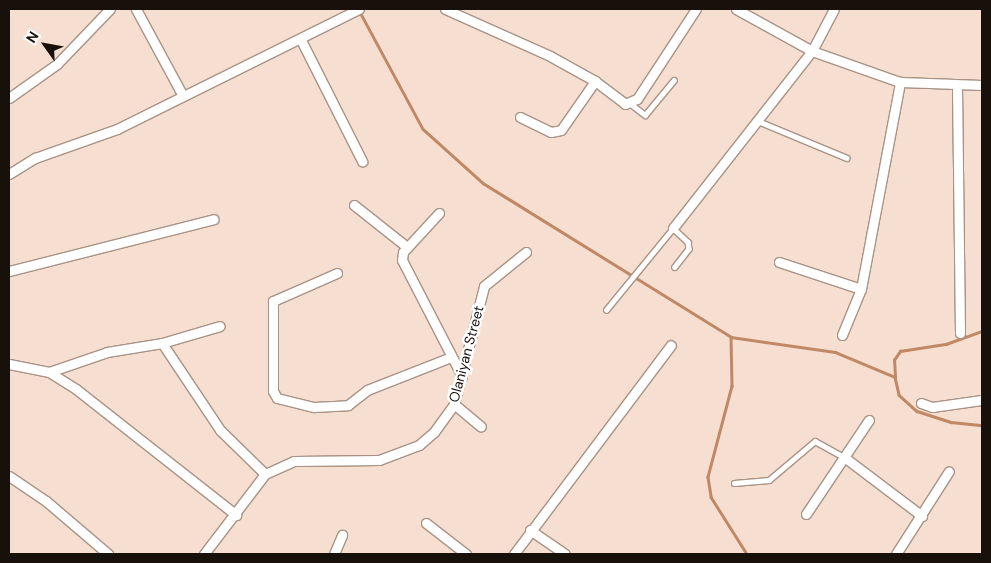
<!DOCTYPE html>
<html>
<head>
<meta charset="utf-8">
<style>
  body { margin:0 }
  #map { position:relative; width:991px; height:563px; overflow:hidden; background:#f6dfd1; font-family:"DM Sans",sans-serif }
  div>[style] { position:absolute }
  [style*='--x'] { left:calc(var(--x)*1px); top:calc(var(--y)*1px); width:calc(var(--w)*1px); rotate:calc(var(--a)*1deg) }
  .stream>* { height:2.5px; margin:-1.25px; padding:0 1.25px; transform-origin:1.25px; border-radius:1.25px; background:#c08864 }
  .roads { filter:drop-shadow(1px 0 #a89386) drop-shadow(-1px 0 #a89386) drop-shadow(0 1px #a89386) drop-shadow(0 -1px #a89386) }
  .service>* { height:4.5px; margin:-2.25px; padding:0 2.25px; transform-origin:2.25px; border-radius:2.25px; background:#fff }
  .minor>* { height:9px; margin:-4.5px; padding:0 4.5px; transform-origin:4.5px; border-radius:4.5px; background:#fff }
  span { translate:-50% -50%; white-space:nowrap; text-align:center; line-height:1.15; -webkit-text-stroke:5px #fff; paint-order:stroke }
  .street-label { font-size:14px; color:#18100b }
  .frame { position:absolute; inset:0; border:10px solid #18100b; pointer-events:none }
  .north { position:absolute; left:20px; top:20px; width:50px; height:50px; -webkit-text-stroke:4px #fff; paint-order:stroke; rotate:302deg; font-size:14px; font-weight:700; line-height:20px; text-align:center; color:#18100b }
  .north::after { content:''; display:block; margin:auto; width:18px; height:22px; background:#18100b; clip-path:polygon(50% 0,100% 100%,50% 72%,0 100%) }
</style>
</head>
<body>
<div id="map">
  <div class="stream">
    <i style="--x:360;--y:12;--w:133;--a:61.7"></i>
    <i style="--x:423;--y:129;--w:81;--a:42"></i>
    <i style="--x:483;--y:183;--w:292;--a:31.8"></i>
    <i style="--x:731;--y:337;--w:105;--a:8.2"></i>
    <i style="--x:835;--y:352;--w:65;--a:22.6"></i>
    <i style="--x:895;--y:377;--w:18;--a:77"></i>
    <i style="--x:899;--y:395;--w:24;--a:42"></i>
    <i style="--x:917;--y:411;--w:36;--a:18"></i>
    <i style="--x:951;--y:422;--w:31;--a:6"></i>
    <i style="--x:731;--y:337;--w:49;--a:88.8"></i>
    <i style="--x:732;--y:386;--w:94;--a:104.8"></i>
    <i style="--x:708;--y:477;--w:20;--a:81"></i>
    <i style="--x:711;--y:497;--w:67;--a:57.7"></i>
    <i style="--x:895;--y:377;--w:17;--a:-93"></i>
    <i style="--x:894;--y:360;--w:11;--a:-56"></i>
    <i style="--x:900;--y:351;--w:47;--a:-8.7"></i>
    <i style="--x:946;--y:344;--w:38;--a:-20"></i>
  </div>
  <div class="roads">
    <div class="service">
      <i style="--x:631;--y:104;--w:18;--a:38"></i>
      <i style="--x:645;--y:115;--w:45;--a:-50.4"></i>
      <i style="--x:758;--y:121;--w:96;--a:22.6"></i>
      <i style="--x:606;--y:310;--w:106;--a:-50.7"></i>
      <i style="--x:673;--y:228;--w:21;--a:43"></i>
      <i style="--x:688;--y:242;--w:7;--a:82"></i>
      <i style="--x:689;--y:249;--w:23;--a:128"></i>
      <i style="--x:734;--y:483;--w:35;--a:-5"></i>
      <i style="--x:769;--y:480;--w:60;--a:-40.3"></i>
      <i style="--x:815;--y:441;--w:33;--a:29"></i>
    </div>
    <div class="minor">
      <i style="--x:136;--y:9;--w:97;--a:61.6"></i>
      <i style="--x:445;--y:9;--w:115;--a:24.1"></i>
      <i style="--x:550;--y:56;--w:51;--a:29.1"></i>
      <i style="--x:595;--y:81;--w:38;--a:37"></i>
      <i style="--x:625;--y:104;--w:13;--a:-23"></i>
      <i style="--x:637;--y:99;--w:108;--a:-56.8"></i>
      <i style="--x:736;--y:9;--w:87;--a:28.9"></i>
      <i style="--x:812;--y:51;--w:93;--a:19.4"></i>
      <i style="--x:900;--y:82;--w:82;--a:2.1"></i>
      <i style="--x:301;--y:40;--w:136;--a:63.2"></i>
      <i style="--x:957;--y:87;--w:246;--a:89.3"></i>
      <i style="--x:9;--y:98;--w:59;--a:-35.3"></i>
      <i style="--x:57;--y:64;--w:76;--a:-46.1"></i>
      <i style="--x:520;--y:117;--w:34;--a:26"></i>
      <i style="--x:551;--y:132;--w:10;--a:-11"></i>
      <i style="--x:561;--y:130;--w:60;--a:-55.2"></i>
      <i style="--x:9;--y:174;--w:31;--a:-32"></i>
      <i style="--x:35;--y:158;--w:87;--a:-19.5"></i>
      <i style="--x:117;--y:129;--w:270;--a:-26.4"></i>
      <i style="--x:354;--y:205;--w:68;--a:38.4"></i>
      <i style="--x:439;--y:213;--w:53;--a:132.7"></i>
      <i style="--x:403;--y:252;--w:8;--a:97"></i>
      <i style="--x:402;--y:260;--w:131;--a:62.7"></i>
      <i style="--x:673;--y:228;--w:225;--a:-51.9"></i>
      <i style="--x:812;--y:51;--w:47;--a:-62.4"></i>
      <i style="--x:779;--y:262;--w:86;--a:18.2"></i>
      <i style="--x:9;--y:271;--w:211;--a:-14.2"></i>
      <i style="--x:337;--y:273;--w:70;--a:156.4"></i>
      <i style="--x:273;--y:301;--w:90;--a:90"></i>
      <i style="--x:273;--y:391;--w:8;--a:60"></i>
      <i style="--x:277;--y:398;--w:38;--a:14"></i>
      <i style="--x:314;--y:407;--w:34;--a:-3"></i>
      <i style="--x:348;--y:405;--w:24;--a:-38"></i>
      <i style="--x:367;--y:390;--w:90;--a:-21.4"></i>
      <i style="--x:842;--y:335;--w:50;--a:-67.6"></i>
      <i style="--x:861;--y:289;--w:211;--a:-79.3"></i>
      <i style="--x:162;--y:343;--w:105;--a:56.3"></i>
      <i style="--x:220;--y:430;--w:63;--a:44.4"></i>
      <i style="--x:9;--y:364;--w:41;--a:11.3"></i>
      <i style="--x:49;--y:372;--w:32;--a:32"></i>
      <i style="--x:76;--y:389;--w:204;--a:38.2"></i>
      <i style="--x:49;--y:372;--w:61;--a:-19"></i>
      <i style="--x:107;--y:352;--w:56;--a:-9.3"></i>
      <i style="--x:162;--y:343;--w:60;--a:-16.3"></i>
      <i style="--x:921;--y:403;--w:12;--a:20"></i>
      <i style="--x:932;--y:407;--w:50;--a:-8"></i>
      <i style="--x:454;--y:404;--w:35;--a:40"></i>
      <i style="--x:844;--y:457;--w:98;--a:37.1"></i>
      <i style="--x:9;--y:476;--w:45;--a:34"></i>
      <i style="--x:46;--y:501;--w:82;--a:40.5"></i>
      <i style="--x:806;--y:514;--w:113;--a:-56.2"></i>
      <i style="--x:426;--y:523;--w:51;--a:37.8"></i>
      <i style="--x:530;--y:530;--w:42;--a:34.4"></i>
      <i style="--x:204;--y:554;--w:101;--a:-52.7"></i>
      <i style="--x:265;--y:474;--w:32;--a:-24"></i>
      <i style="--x:294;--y:461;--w:85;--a:-0.7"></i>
      <i style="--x:379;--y:460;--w:43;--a:-20.6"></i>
      <i style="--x:419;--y:445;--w:20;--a:-41"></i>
      <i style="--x:434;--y:432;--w:34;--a:-54"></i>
      <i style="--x:454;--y:404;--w:122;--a:-75.7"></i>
      <i style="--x:484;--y:286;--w:54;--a:-39"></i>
      <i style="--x:334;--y:554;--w:21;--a:-67"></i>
      <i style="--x:514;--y:554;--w:261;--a:-53.1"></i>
      <i style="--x:896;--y:554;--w:98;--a:-57.4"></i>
    </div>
  </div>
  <div class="street-label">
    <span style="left:466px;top:354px;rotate:-75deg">Olaniyan Street</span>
  </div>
  <div class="frame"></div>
  <div class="north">N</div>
</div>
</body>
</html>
